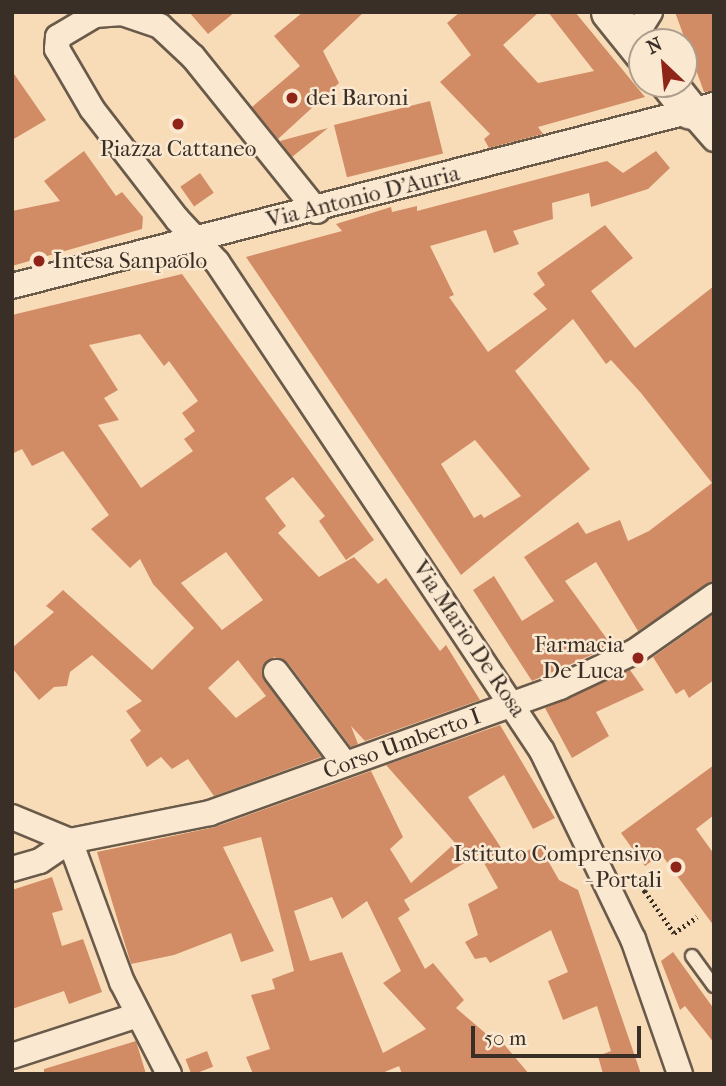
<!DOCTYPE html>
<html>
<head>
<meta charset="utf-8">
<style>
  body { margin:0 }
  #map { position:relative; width:726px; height:1086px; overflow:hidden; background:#f8dcb8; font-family:"IM FELL French Canon",serif }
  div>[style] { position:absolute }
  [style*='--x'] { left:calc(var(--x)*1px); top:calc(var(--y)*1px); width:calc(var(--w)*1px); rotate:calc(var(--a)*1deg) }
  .building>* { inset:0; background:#d28c65; transform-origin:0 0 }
  .path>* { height:4.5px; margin-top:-2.25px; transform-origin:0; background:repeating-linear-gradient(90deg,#3a2f26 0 2px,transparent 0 5.5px) }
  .roads { filter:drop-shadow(2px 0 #6a5a4a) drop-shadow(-2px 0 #6a5a4a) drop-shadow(0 2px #6a5a4a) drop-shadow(0 -2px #6a5a4a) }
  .lane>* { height:12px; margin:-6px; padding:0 6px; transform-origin:6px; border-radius:6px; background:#fae8d1 }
  .street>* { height:24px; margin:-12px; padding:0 12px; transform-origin:12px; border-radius:12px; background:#fae8d1 }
  .secondary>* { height:35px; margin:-17.5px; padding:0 17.5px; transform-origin:17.5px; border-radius:17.5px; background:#fae8d1 }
  .dots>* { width:19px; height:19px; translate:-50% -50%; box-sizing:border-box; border:4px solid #fae8d1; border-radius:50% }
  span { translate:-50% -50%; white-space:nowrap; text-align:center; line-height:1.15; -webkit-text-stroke:5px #fae8d1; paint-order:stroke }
  .poi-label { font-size:23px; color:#3a2f26 }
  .left { translate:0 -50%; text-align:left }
  .right { translate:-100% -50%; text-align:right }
  .street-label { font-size:23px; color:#3a2f26 }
  .frame { position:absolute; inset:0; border:14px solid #3a2f26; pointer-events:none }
  .north { position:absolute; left:628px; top:28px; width:70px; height:70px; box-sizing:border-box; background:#fae8d1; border:2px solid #ad9e8d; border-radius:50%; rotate:334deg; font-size:19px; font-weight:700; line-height:28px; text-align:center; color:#3a2f26 }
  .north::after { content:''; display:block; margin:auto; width:24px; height:32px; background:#8f2418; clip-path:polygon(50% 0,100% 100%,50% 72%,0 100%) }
  .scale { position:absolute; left:471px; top:1026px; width:170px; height:32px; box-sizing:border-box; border:4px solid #3a2f26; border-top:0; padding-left:9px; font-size:21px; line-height:24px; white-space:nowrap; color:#3a2f26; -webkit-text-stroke:5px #fae8d1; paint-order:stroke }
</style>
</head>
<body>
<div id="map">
  <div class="building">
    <i style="clip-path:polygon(189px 12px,235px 12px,208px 34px)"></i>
    <i style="clip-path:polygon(303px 12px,364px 12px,323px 51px,339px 83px,278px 139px,252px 107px,300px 66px,274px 36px)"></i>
    <i style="clip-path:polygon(460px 12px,539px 12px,503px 45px,538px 83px,594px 71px,548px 12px,575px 12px,645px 97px,538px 127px,543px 134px,489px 148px,484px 139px,490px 134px,440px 82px,471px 55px,447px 23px)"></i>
    <i style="clip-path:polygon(675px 12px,714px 12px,714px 91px,704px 92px)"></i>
    <i style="clip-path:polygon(12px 71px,46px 120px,12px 140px)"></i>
    <i style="left:430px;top:101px;width:54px;height:99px;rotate:76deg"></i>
    <i style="clip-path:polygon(328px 128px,292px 157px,280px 141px)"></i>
    <i style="clip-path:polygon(84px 151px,116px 196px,122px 192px,143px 217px,142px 229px,12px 266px,12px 211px,60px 201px,44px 181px)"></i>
    <i style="clip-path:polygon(evenodd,656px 151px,670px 168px,648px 189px,591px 207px,589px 193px,552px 203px,553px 219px,513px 231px,519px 244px,494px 253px,486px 230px,430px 246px,454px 295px,449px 297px,488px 352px,547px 309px,533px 294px,545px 285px,537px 273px,605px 225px,633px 258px,591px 291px,635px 348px,714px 286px,714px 581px,638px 631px,596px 562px,565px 581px,612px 646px,532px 681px,473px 590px,494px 576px,522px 621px,554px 601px,524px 557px,578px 522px,586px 534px,620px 520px,628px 541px,649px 531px,712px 483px,641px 393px,611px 360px,606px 364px,573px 319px,515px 371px,590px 469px,461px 575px,246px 257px,342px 231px,336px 224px,391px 207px,392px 212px,417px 206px,417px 211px,607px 161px,623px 173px,656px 151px,475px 440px,521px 496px,484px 518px,481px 514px,474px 518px,441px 464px,475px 440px)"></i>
    <i style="left:200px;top:173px;width:24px;height:24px;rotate:55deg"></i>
    <i style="clip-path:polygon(evenodd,182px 274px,374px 540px,346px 560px,319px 521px,325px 516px,293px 477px,265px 498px,286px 526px,278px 533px,319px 577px,354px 557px,378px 584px,386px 578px,440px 651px,446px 645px,480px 700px,365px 741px,351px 726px,358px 744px,351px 747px,288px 663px,274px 657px,262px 667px,264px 680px,321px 757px,214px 796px,188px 759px,172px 769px,161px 757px,147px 767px,130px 740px,141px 731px,126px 711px,142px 701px,92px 655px,70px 672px,67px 686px,54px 687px,39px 700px,12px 668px,12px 648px,54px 612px,46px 606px,63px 590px,152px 670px,194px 628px,153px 584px,140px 559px,130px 568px,91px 529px,109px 515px,63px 451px,32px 466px,22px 449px,12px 454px,12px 315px,182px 274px,140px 334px,164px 366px,169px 361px,198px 401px,182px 413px,195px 431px,184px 439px,193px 451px,141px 488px,98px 425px,119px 420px,104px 398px,118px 390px,89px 345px,140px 334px,182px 274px,226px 552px,263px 600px,222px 630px,181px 583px,226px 552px,182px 274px,238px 660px,266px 696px,236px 718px,208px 688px,238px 660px)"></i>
    <i style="clip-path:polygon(714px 614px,714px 680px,689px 698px,684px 689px,676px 694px,653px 657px)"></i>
    <i style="clip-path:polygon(630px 670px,644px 690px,596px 712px,609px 736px,572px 758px,545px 708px)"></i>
    <i style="clip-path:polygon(evenodd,500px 725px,555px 818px,533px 829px,504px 775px,468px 797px,509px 860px,539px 845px,559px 880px,578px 890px,641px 1074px,603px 1074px,598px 1056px,611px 1051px,597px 1006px,563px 1020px,548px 981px,568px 972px,551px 930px,490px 963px,486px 957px,475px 959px,465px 942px,478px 935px,468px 904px,498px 888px,479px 854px,404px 900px,410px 910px,398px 918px,425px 969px,433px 963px,464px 1000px,456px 1008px,498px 1044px,502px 1042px,529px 1074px,402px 1074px,399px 1066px,380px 1074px,253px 1074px,246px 1057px,270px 1049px,251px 995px,275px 989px,272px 979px,294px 971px,261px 837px,223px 847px,274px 951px,241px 962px,231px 933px,174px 955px,131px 964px,97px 852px,215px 827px,371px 771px,403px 837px,390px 849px,411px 883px,455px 843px,386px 765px,500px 725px,332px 897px,342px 919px,367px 901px,401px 971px,383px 983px,426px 1029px,383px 1053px,342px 952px,310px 961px,294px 911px,332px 897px)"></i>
    <i style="clip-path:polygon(714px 765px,714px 815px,696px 829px,714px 854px,714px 926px,661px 854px,645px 866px,621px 833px)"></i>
    <i style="clip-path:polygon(52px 877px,63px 910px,52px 913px,62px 946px,83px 939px,102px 992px,69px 1004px,64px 991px,12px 1009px,12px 890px)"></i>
    <i style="clip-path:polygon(673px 952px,714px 1009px,714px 1043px,685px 1006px,680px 1010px,661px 961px)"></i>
    <i style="clip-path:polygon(136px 1041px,146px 1074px,44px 1074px,44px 1069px)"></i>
    <i style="left:207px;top:1051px;width:17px;height:23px;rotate:69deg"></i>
  </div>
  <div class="path">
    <i style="--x:632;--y:884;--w:4;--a:-27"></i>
    <i style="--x:636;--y:882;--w:13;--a:45"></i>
    <i style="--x:645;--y:891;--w:51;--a:55.4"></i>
    <i style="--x:674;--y:933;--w:28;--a:-35"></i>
  </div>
  <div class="roads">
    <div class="lane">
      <i style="--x:692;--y:956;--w:37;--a:54"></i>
    </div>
    <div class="street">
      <i style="--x:632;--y:41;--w:34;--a:-58"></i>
      <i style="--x:690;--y:111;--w:37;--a:49"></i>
      <i style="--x:317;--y:211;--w:198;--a:-128.8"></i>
      <i style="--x:193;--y:57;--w:45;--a:-136.8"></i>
      <i style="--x:160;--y:26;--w:39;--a:-161"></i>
      <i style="--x:123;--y:13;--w:28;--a:176"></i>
      <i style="--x:95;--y:15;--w:43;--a:149.3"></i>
      <i style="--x:58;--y:37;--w:12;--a:95"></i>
      <i style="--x:57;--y:49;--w:69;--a:59.7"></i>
      <i style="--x:92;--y:109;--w:139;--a:52.3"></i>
      <i style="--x:177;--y:219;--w:59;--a:47.1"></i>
      <i style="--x:217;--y:262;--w:587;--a:56.39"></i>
      <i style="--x:542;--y:751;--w:209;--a:64.2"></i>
      <i style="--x:633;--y:939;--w:143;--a:70.8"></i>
      <i style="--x:12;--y:286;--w:725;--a:-14.46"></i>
      <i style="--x:276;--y:672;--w:115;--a:53.1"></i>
      <i style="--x:12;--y:817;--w:63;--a:22.5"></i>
      <i style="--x:70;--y:841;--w:143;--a:-11.3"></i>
      <i style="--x:210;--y:813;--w:372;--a:-19.8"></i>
      <i style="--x:560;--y:687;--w:82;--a:-25.3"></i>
      <i style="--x:634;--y:652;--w:98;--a:-35"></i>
      <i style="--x:12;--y:869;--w:29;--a:-16"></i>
      <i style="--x:40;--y:861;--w:36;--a:-34"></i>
      <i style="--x:70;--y:841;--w:150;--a:69.8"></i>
      <i style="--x:122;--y:982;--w:103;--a:62.9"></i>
      <i style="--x:12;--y:1056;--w:133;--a:-18"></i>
    </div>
    <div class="secondary">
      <i style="--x:609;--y:12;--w:53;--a:51.2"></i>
      <i style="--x:669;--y:84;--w:34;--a:52"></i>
    </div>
  </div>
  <div class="dots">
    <i style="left:292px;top:98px;background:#8f2418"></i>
    <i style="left:178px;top:124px;background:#8f2418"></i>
    <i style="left:39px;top:261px;background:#8f2418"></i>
    <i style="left:638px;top:658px;background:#8f2418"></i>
    <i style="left:676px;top:867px;background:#8f2418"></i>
  </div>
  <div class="poi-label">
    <span class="left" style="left:306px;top:98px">dei Baroni</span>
    <span style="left:178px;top:149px">Piazza Cattaneo</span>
    <span class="left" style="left:53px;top:261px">Intesa Sanpaolo</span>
    <span class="right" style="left:624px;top:658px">Farmacia<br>De Luca</span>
    <span class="right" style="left:662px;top:867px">Istituto Comprensivo<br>- Portali</span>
  </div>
  <div class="street-label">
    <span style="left:363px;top:197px;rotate:-14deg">Via Antonio D'Auria</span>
    <span style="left:469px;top:639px;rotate:56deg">Via Mario De Rosa</span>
    <span style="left:402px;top:744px;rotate:-20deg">Corso Umberto I</span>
  </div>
  <div class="frame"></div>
  <div class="north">N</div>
  <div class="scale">50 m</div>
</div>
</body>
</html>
